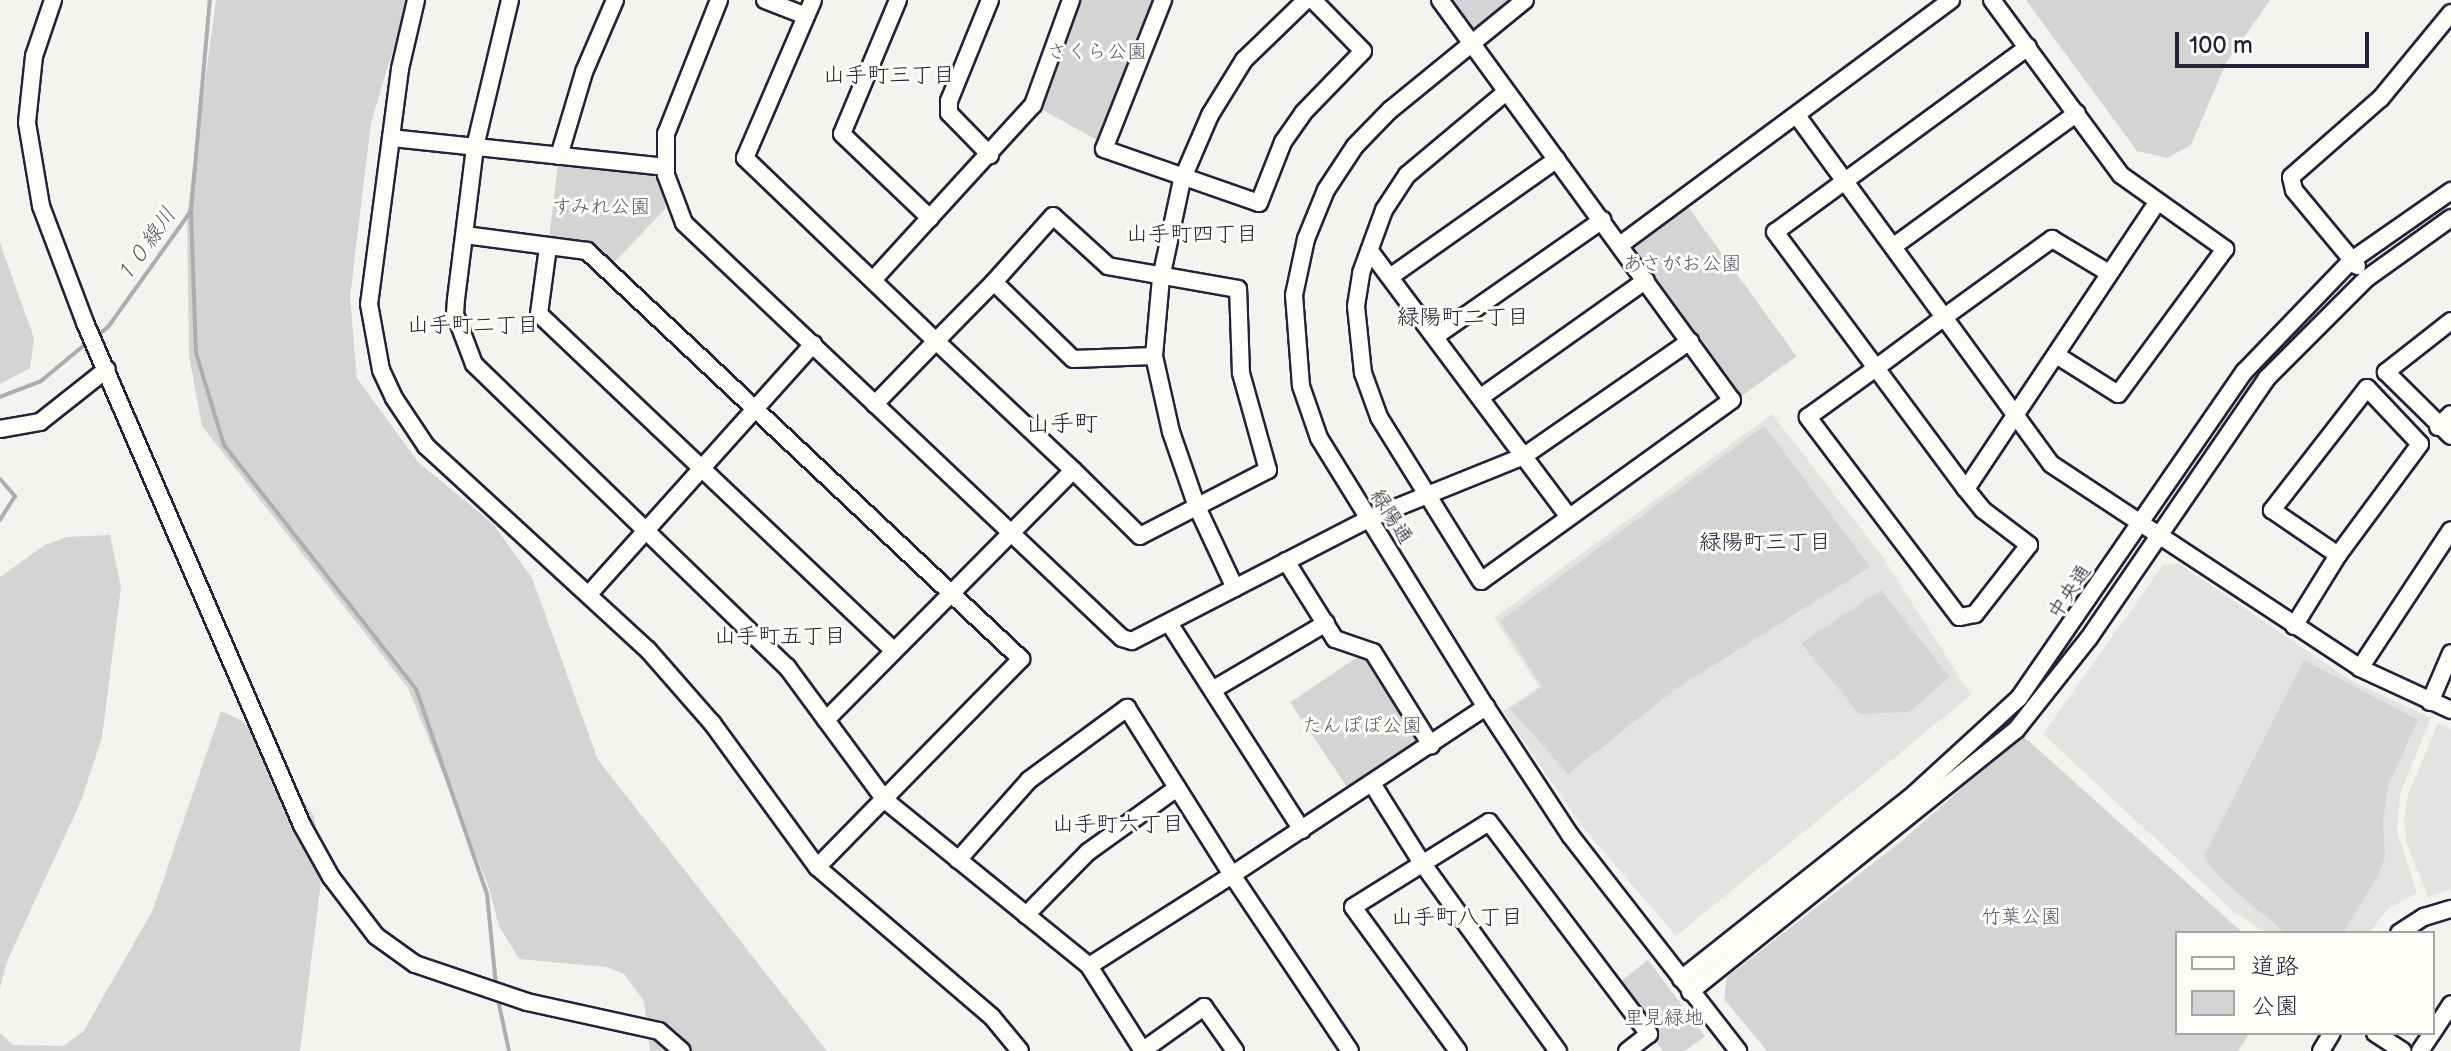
<!DOCTYPE html>
<html>
<head>
<meta charset="utf-8">
<style>
  body { margin:0 }
  #map { position:relative; width:2451px; height:1051px; overflow:hidden; background:#f4f3ef; font-family:"Balsamiq Sans","Klee One",sans-serif }
  div>[style] { position:absolute }
  [style*='--x'] { left:calc(var(--x)*1px); top:calc(var(--y)*1px); width:calc(var(--w)*1px); rotate:calc(var(--a)*1deg) }
  .built>* { inset:0; background:#e4e3e2 }
  .green>* { inset:0; background:#d5d4d5; transform-origin:0 0 }
  .stream>* { height:4px; margin:-2px; padding:0 2px; transform-origin:2px; border-radius:2px; background:#acacb2 }
  .roads { filter:drop-shadow(2px 0 #22223b) drop-shadow(-2px 0 #22223b) drop-shadow(0 2px #22223b) drop-shadow(0 -2px #22223b) }
  .minor>* { height:16px; margin:-8px; padding:0 8px; transform-origin:8px; border-radius:8px; background:#fdfcf7 }
  span { translate:-50% -50%; white-space:nowrap; text-align:center; line-height:1.15; -webkit-text-stroke:6px #fdfcf7; paint-order:stroke }
  .park-label { font-size:20px; color:#585769 }
  .street-label { font-size:20px; color:#22223b }
  .neighbourhood-label { font-size:22px; color:#22223b }
  .water-label { font-size:22px; color:#59596b; font-style:italic }
  .quarter-label { font-size:24px; color:#22223b }
  .legend { position:absolute; left:2175px; top:931px; width:260px; height:104px; box-sizing:border-box; background:#fdfcf7; border:2px solid #a5a5ac; margin:0; padding:10px 14px; list-style:none; font-size:24px; color:#22223b }
  .legend li { display:flex; align-items:center; gap:16px; height:40px }
  .legend b { width:40px; border:2px solid #a5a5ac }
  .scale { position:absolute; left:2175px; top:32px; width:194px; height:36px; box-sizing:border-box; border:4px solid #22223b; border-top:0; padding-left:10px; font-size:24px; line-height:28px; white-space:nowrap; color:#22223b; -webkit-text-stroke:6px #fdfcf7; paint-order:stroke }
</style>
</head>
<body>
<div id="map">
  <div class="built">
    <i style="clip-path:polygon(1772px 414px,1882px 556px,1971px 695px,1676px 936px,1581px 825px,1503px 711px,1539px 687px,1494px 618px)"></i>
    <i style="clip-path:polygon(2178px 563px,2350px 680px,2431px 718px,2400px 794px,2397px 831px,2417px 893px,2388px 909px,2369px 933px,2266px 933px,2234px 912px,2043px 734px,2163px 565px)"></i>
    <i style="clip-path:polygon(2438px 723px,2451px 729px,2451px 889px,2428px 897px,2407px 844px,2404px 820px,2408px 795px)"></i>
  </div>
  <div class="green">
    <i style="clip-path:polygon(216px 0,408px 0,371px 123px,350px 297px,357px 378px,418px 462px,493px 524px,532px 578px,598px 760px,827px 1051px,650px 1051px,644px 1001px,624px 974px,607px 967px,519px 959px,499px 926px,488px 885px,408px 688px,202px 426px,189px 356px,187px 213px)"></i>
    <i style="clip-path:polygon(1071px 0,1163px 0,1104px 149px,1097px 140px,1034px 105px)"></i>
    <i style="clip-path:polygon(1440px 0,1525px 0,1473px 45px)"></i>
    <i style="clip-path:polygon(2026px 0,2270px 0,2226px 63px,2191px 145px,2167px 158px,2137px 151px)"></i>
    <i style="clip-path:polygon(559px 156px,665px 167px,665px 209px,608px 269px,587px 251px,548px 247px)"></i>
    <i style="left:1683px;top:200px;width:193px;height:77px;rotate:54deg"></i>
    <i style="clip-path:polygon(0 243px,34px 338px,30px 368px,0 384px)"></i>
    <i style="clip-path:polygon(1764px 426px,1870px 567px,1677px 688px,1568px 774px,1510px 709px,1542px 687px,1500px 621px)"></i>
    <i style="clip-path:polygon(110px 535px,121px 587px,102px 737px,81px 801px,8px 959px,0 988px,0 577px,45px 545px,66px 537px)"></i>
    <i style="clip-path:polygon(1881px 590px,1950px 677px,1909px 712px,1859px 714px,1801px 643px)"></i>
    <i style="left:1368px;top:650px;width:114px;height:94px;rotate:56deg"></i>
    <i style="clip-path:polygon(2304px 660px,2418px 720px,2388px 786px,2383px 822px,2385px 857px,2379px 874px,2343px 933px,2285px 933px,2219px 877px,2204px 856px)"></i>
    <i style="clip-path:polygon(221px 711px,241px 720px,267px 747px,314px 816px,323px 865px,300px 1051px,0 1051px,0 1033px,13px 1045px,63px 1046px,83px 1032px,153px 910px)"></i>
    <i style="clip-path:polygon(2022px 735px,2243px 933px,2177px 933px,2177px 1033px,2250px 1033px,2238px 1051px,1767px 1051px,1724px 999px,1727px 977px,1903px 840px)"></i>
    <i style="clip-path:polygon(1648px 960px,1705px 1036px,1685px 1051px,1663px 1051px,1616px 985px)"></i>
  </div>
  <div class="stream">
    <i style="--x:191;--y:211;--w:142;--a:88"></i>
    <i style="--x:196;--y:353;--w:96;--a:73.1"></i>
    <i style="--x:224;--y:445;--w:310;--a:51.8"></i>
    <i style="--x:416;--y:689;--w:217;--a:70.9"></i>
    <i style="--x:487;--y:894;--w:92;--a:84.4"></i>
    <i style="--x:96;--y:337;--w:16;--a:-40"></i>
    <i style="--x:108;--y:327;--w:143;--a:-54.4"></i>
    <i style="--x:191;--y:211;--w:212;--a:-84.9"></i>
    <i style="--x:0;--y:397;--w:44;--a:-21.3"></i>
    <i style="--x:41;--y:381;--w:61;--a:-39.7"></i>
    <i style="--x:0;--y:479;--w:23;--a:49"></i>
    <i style="--x:15;--y:496;--w:28;--a:122"></i>
    <i style="--x:497;--y:995;--w:57;--a:77.9"></i>
  </div>
  <div class="roads">
    <div class="minor">
      <i style="--x:53;--y:0;--w:59;--a:108.7"></i>
      <i style="--x:34;--y:56;--w:67;--a:96"></i>
      <i style="--x:27;--y:123;--w:84;--a:80.4"></i>
      <i style="--x:41;--y:206;--w:127;--a:69.3"></i>
      <i style="--x:86;--y:325;--w:545;--a:66.64"></i>
      <i style="--x:302;--y:825;--w:60;--a:60.9"></i>
      <i style="--x:331;--y:877;--w:74;--a:52.7"></i>
      <i style="--x:376;--y:936;--w:48;--a:35.7"></i>
      <i style="--x:415;--y:964;--w:118;--a:18.7"></i>
      <i style="--x:527;--y:1002;--w:135;--a:12.4"></i>
      <i style="--x:659;--y:1031;--w:30;--a:41"></i>
      <i style="--x:416;--y:0;--w:71;--a:103.1"></i>
      <i style="--x:400;--y:69;--w:237;--a:97.5"></i>
      <i style="--x:369;--y:304;--w:67;--a:79.7"></i>
      <i style="--x:381;--y:370;--w:31;--a:65"></i>
      <i style="--x:394;--y:398;--w:58;--a:56.3"></i>
      <i style="--x:426;--y:446;--w:301;--a:42.6"></i>
      <i style="--x:648;--y:650;--w:97;--a:48.8"></i>
      <i style="--x:712;--y:723;--w:178;--a:53.9"></i>
      <i style="--x:817;--y:867;--w:230;--a:40.6"></i>
      <i style="--x:992;--y:1017;--w:44;--a:50.5"></i>
      <i style="--x:510;--y:0;--w:151;--a:103.4"></i>
      <i style="--x:475;--y:147;--w:153;--a:97.1"></i>
      <i style="--x:456;--y:299;--w:15;--a:94"></i>
      <i style="--x:455;--y:314;--w:53;--a:69.2"></i>
      <i style="--x:474;--y:364;--w:436;--a:44.1"></i>
      <i style="--x:787;--y:667;--w:165;--a:53.6"></i>
      <i style="--x:885;--y:800;--w:263;--a:39.1"></i>
      <i style="--x:1089;--y:966;--w:101;--a:57.6"></i>
      <i style="--x:719;--y:0;--w:144;--a:111.6"></i>
      <i style="--x:666;--y:134;--w:41;--a:90"></i>
      <i style="--x:666;--y:175;--w:51;--a:69.4"></i>
      <i style="--x:684;--y:223;--w:603;--a:43.46"></i>
      <i style="--x:1122;--y:638;--w:10;--a:17"></i>
      <i style="--x:1132;--y:641;--w:266;--a:-27.3"></i>
      <i style="--x:1368;--y:519;--w:168;--a:-22"></i>
      <i style="--x:1524;--y:456;--w:202;--a:-34.7"></i>
      <i style="--x:765;--y:0;--w:44;--a:21.3"></i>
      <i style="--x:813;--y:0;--w:172;--a:113.3"></i>
      <i style="--x:745;--y:158;--w:265;--a:43.8"></i>
      <i style="--x:936;--y:341;--w:188;--a:43.3"></i>
      <i style="--x:1073;--y:470;--w:94;--a:44.6"></i>
      <i style="--x:1140;--y:536;--w:144;--a:-27.3"></i>
      <i style="--x:1268;--y:470;--w:101;--a:-105.6"></i>
      <i style="--x:1241;--y:373;--w:84;--a:-92"></i>
      <i style="--x:1238;--y:289;--w:132;--a:-170"></i>
      <i style="--x:1108;--y:266;--w:74;--a:-137.7"></i>
      <i style="--x:1053;--y:216;--w:89;--a:131.8"></i>
      <i style="--x:994;--y:282;--w:83;--a:134.5"></i>
      <i style="--x:936;--y:341;--w:88;--a:134.1"></i>
      <i style="--x:898;--y:0;--w:145;--a:112.7"></i>
      <i style="--x:842;--y:134;--w:122;--a:43.7"></i>
      <i style="--x:990;--y:0;--w:109;--a:112.1"></i>
      <i style="--x:949;--y:101;--w:12;--a:90"></i>
      <i style="--x:949;--y:113;--w:59;--a:45.7"></i>
      <i style="--x:1163;--y:0;--w:160;--a:111.6"></i>
      <i style="--x:1104;--y:149;--w:164;--a:19.2"></i>
      <i style="--x:1259;--y:203;--w:66;--a:-68.5"></i>
      <i style="--x:1283;--y:142;--w:35;--a:-55"></i>
      <i style="--x:1303;--y:113;--w:86;--a:-45.9"></i>
      <i style="--x:1363;--y:51;--w:71;--a:-134.4"></i>
      <i style="--x:1440;--y:0;--w:495;--a:53.9"></i>
      <i style="--x:1732;--y:400;--w:309;--a:144.2"></i>
      <i style="--x:1481;--y:581;--w:193;--a:-121.9"></i>
      <i style="--x:1379;--y:417;--w:47;--a:-110"></i>
      <i style="--x:1363;--y:373;--w:67;--a:-96"></i>
      <i style="--x:1356;--y:306;--w:33;--a:-81"></i>
      <i style="--x:1361;--y:273;--w:67;--a:-69.9"></i>
      <i style="--x:1384;--y:210;--w:42;--a:-56.7"></i>
      <i style="--x:1407;--y:175;--w:129;--a:-40"></i>
      <i style="--x:1525;--y:0;--w:174;--a:140.8"></i>
      <i style="--x:1390;--y:110;--w:50;--a:134.2"></i>
      <i style="--x:1355;--y:146;--w:53;--a:123.4"></i>
      <i style="--x:1326;--y:190;--w:53;--a:112.2"></i>
      <i style="--x:1306;--y:239;--w:57;--a:102.1"></i>
      <i style="--x:1294;--y:295;--w:91;--a:85.6"></i>
      <i style="--x:1301;--y:386;--w:55;--a:70.9"></i>
      <i style="--x:1319;--y:438;--w:317;--a:58.2"></i>
      <i style="--x:1486;--y:707;--w:153;--a:56.7"></i>
      <i style="--x:1570;--y:835;--w:274;--a:52.1"></i>
      <i style="--x:1992;--y:0;--w:217;--a:53.6"></i>
      <i style="--x:2121;--y:175;--w:128;--a:35.4"></i>
      <i style="--x:2225;--y:249;--w:180;--a:126.4"></i>
      <i style="--x:2118;--y:394;--w:73;--a:-147.8"></i>
      <i style="--x:2028;--y:47;--w:313;--a:143.8"></i>
      <i style="--x:1775;--y:232;--w:169;--a:53.4"></i>
      <i style="--x:1876;--y:368;--w:151;--a:53.4"></i>
      <i style="--x:1966;--y:489;--w:27;--a:51"></i>
      <i style="--x:1983;--y:510;--w:58;--a:37.3"></i>
      <i style="--x:2029;--y:545;--w:88;--a:128"></i>
      <i style="--x:1975;--y:614;--w:16;--a:169"></i>
      <i style="--x:1959;--y:617;--w:251;--a:-127.1"></i>
      <i style="--x:1808;--y:417;--w:84;--a:-35.8"></i>
      <i style="--x:1876;--y:368;--w:84;--a:-36.7"></i>
      <i style="--x:1943;--y:318;--w:135;--a:-35.9"></i>
      <i style="--x:2052;--y:239;--w:66;--a:30.8"></i>
      <i style="--x:1798;--y:117;--w:429;--a:53.9"></i>
      <i style="--x:2051;--y:464;--w:370;--a:33.4"></i>
      <i style="--x:2360;--y:668;--w:100;--a:24.8"></i>
      <i style="--x:391;--y:138;--w:276;--a:6"></i>
      <i style="--x:559;--y:156;--w:88;--a:-73.4"></i>
      <i style="--x:584;--y:72;--w:78;--a:-66.7"></i>
      <i style="--x:465;--y:235;--w:123;--a:7.5"></i>
      <i style="--x:587;--y:251;--w:596;--a:43.23"></i>
      <i style="--x:1021;--y:659;--w:291;--a:134.4"></i>
      <i style="--x:1620;--y:245;--w:412;--a:-36.5"></i>
      <i style="--x:1894;--y:246;--w:226;--a:-36"></i>
      <i style="--x:548;--y:247;--w:68;--a:97.7"></i>
      <i style="--x:539;--y:314;--w:489;--a:43.5"></i>
      <i style="--x:1370;--y:251;--w:332;--a:53.2"></i>
      <i style="--x:2357;--y:266;--w:99;--a:-129.7"></i>
      <i style="--x:2294;--y:190;--w:13;--a:-103"></i>
      <i style="--x:2291;--y:177;--w:120;--a:-41.3"></i>
      <i style="--x:2381;--y:98;--w:110;--a:-50.5"></i>
      <i style="--x:1390;--y:277;--w:204;--a:-35.2"></i>
      <i style="--x:873;--y:280;--w:237;--a:-47.6"></i>
      <i style="--x:1033;--y:105;--w:112;--a:-70.1"></i>
      <i style="--x:994;--y:282;--w:110;--a:44.3"></i>
      <i style="--x:1073;--y:359;--w:81;--a:-2.1"></i>
      <i style="--x:2451;--y:321;--w:83;--a:141.9"></i>
      <i style="--x:2386;--y:372;--w:91;--a:44.6"></i>
      <i style="--x:1436;--y:336;--w:203;--a:-34.9"></i>
      <i style="--x:1481;--y:397;--w:202;--a:-35.3"></i>
      <i style="--x:2438;--y:427;--w:18;--a:-45"></i>
      <i style="--x:0;--y:429;--w:41;--a:-9.9"></i>
      <i style="--x:40;--y:422;--w:85;--a:-38.3"></i>
      <i style="--x:1966;--y:489;--w:344;--a:-56.3"></i>
      <i style="--x:1286;--y:561;--w:92;--a:57.9"></i>
      <i style="--x:1335;--y:639;--w:40;--a:18.9"></i>
      <i style="--x:1373;--y:652;--w:110;--a:58.1"></i>
      <i style="--x:1235;--y:588;--w:89;--a:-115.1"></i>
      <i style="--x:1197;--y:507;--w:79;--a:-109.1"></i>
      <i style="--x:1171;--y:432;--w:78;--a:-102.6"></i>
      <i style="--x:1154;--y:356;--w:78;--a:-84.9"></i>
      <i style="--x:1161;--y:278;--w:100;--a:-77.9"></i>
      <i style="--x:1182;--y:180;--w:71;--a:-66.7"></i>
      <i style="--x:1210;--y:115;--w:65;--a:-58.3"></i>
      <i style="--x:1244;--y:60;--w:86;--a:-44.1"></i>
      <i style="--x:589;--y:594;--w:336;--a:-48.1"></i>
      <i style="--x:1169;--y:623;--w:246;--a:57.3"></i>
      <i style="--x:2294;--y:626;--w:84;--a:-58.2"></i>
      <i style="--x:2338;--y:555;--w:138;--a:-53.5"></i>
      <i style="--x:2420;--y:444;--w:77;--a:-133.4"></i>
      <i style="--x:2367;--y:388;--w:155;--a:127.9"></i>
      <i style="--x:2272;--y:510;--w:80;--a:34.3"></i>
      <i style="--x:2360;--y:668;--w:165;--a:-56.6"></i>
      <i style="--x:1214;--y:689;--w:130;--a:-30.5"></i>
      <i style="--x:2430;--y:702;--w:53;--a:-66.8"></i>
      <i style="--x:826;--y:720;--w:351;--a:-45.3"></i>
      <i style="--x:1373;--y:785;--w:89;--a:57.9"></i>
      <i style="--x:1420;--y:860;--w:236;--a:54.2"></i>
      <i style="--x:958;--y:860;--w:107;--a:-48.4"></i>
      <i style="--x:1029;--y:780;--w:122;--a:-36.3"></i>
      <i style="--x:1127;--y:708;--w:197;--a:57.8"></i>
      <i style="--x:1232;--y:875;--w:169;--a:147.5"></i>
      <i style="--x:1026;--y:915;--w:88;--a:-45.5"></i>
      <i style="--x:1088;--y:852;--w:110;--a:-35.7"></i>
      <i style="--x:2399;--y:933;--w:30;--a:-33"></i>
      <i style="--x:2424;--y:917;--w:28;--a:-17"></i>
      <i style="--x:1681;--y:979;--w:293;--a:-38.4"></i>
      <i style="--x:1911;--y:797;--w:147;--a:-42.5"></i>
      <i style="--x:2019;--y:698;--w:397;--a:-55.4"></i>
      <i style="--x:2245;--y:371;--w:154;--a:-46.1"></i>
      <i style="--x:2352;--y:260;--w:121;--a:-34.9"></i>
      <i style="--x:1690;--y:992;--w:418;--a:-38.8"></i>
      <i style="--x:2016;--y:730;--w:117;--a:-51.6"></i>
      <i style="--x:2089;--y:638;--w:315;--a:-55.6"></i>
      <i style="--x:2267;--y:378;--w:141;--a:-45"></i>
      <i style="--x:2367;--y:278;--w:103;--a:-35.5"></i>
      <i style="--x:2433;--y:1032;--w:33;--a:-57"></i>
      <i style="--x:2375;--y:1033;--w:33;--a:33"></i>
      <i style="--x:1142;--y:1051;--w:76;--a:-35.4"></i>
      <i style="--x:1204;--y:1007;--w:54;--a:54.8"></i>
      <i style="--x:1350;--y:1051;--w:212;--a:-123.8"></i>
      <i style="--x:1232;--y:875;--w:305;--a:-33.5"></i>
      <i style="--x:1458;--y:1051;--w:178;--a:-126.1"></i>
      <i style="--x:1353;--y:907;--w:160;--a:-32"></i>
      <i style="--x:1489;--y:822;--w:266;--a:53"></i>
      <i style="--x:1649;--y:1034;--w:28;--a:142"></i>
      <i style="--x:2321;--y:1051;--w:21;--a:-59"></i>
      <i style="--x:2420;--y:1051;--w:22;--a:-56"></i>
    </div>
  </div>
  <div class="park-label">
    <span style="left:1097px;top:52px">さくら公園</span>
    <span style="left:601px;top:207px">すみれ公園</span>
    <span style="left:1682px;top:264px">あさがお公園</span>
    <span style="left:1362px;top:726px">たんぽぽ公園</span>
    <span style="left:2021px;top:917px">竹葉公園</span>
    <span style="left:1664px;top:1018px">里見緑地</span>
  </div>
  <div class="street-label">
    <span style="left:1391px;top:517px;rotate:58deg">緑陽通</span>
    <span style="left:2070px;top:592px;rotate:-56deg">中央通</span>
  </div>
  <div class="neighbourhood-label">
    <span style="left:889px;top:76px">山手町三丁目</span>
    <span style="left:1192px;top:235px">山手町四丁目</span>
    <span style="left:1463px;top:318px">緑陽町二丁目</span>
    <span style="left:473px;top:326px">山手町二丁目</span>
    <span style="left:1765px;top:543px">緑陽町三丁目</span>
    <span style="left:780px;top:637px">山手町五丁目</span>
    <span style="left:1118px;top:825px">山手町六丁目</span>
    <span style="left:1457px;top:918px">山手町八丁目</span>
  </div>
  <div class="water-label">
    <span style="left:146px;top:246px;rotate:-55deg">１０線川</span>
  </div>
  <div class="quarter-label">
    <span style="left:1062px;top:424px">山手町</span>
  </div>
  <ul class="legend">
  <li><b style="height:10px;background:#fdfcf7"></b>道路</li>
  <li><b style="height:22px;background:#d5d4d5"></b>公園</li>
  </ul>
  <div class="scale">100 m</div>
</div>
</body>
</html>
